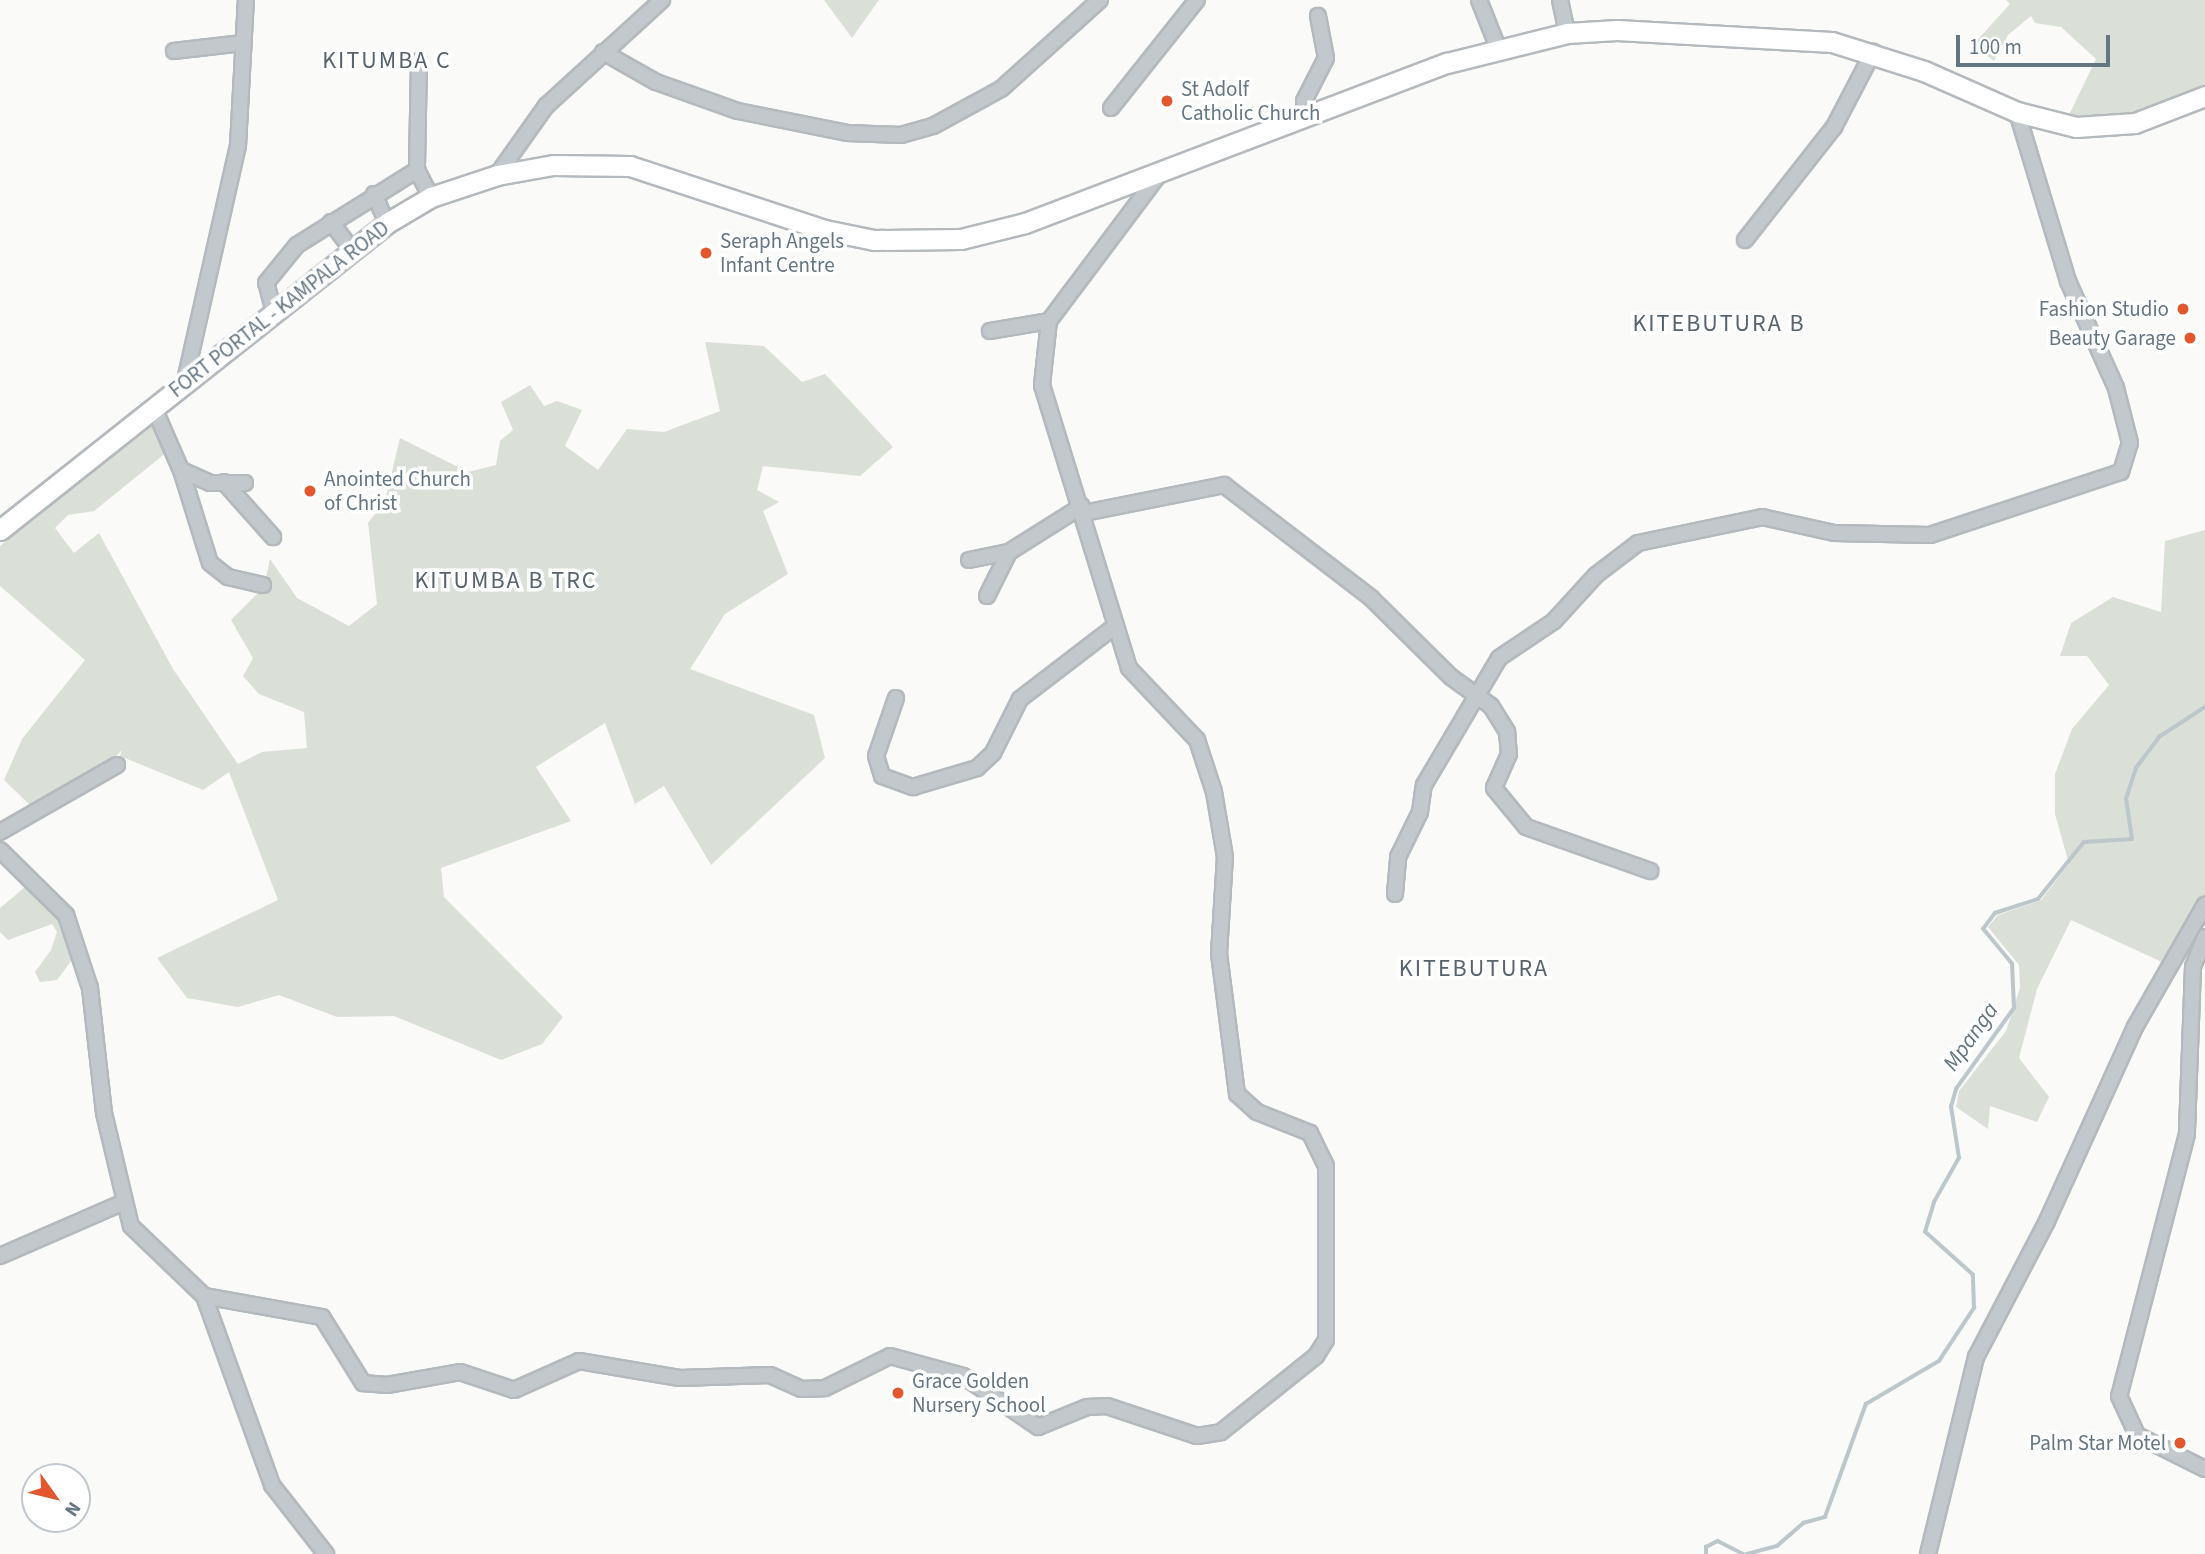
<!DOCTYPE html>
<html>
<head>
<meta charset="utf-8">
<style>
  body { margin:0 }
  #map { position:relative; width:2205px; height:1554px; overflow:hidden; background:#fafaf8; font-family:"Source Sans 3",sans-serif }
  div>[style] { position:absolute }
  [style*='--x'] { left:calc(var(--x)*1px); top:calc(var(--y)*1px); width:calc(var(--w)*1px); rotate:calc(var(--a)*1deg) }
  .green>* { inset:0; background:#dadfd7 }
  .stream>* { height:3.5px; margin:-1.75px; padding:0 1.75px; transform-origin:1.75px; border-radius:1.75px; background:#bbc7cb }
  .roads { filter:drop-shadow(2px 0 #b4b9bd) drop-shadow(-2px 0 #b4b9bd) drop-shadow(0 2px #b4b9bd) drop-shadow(0 -2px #b4b9bd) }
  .minor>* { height:14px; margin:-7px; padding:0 7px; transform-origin:7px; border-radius:7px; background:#c3c8cc }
  .highway>* { height:19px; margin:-9.5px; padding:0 9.5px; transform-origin:9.5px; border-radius:9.5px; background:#fff }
  .dots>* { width:19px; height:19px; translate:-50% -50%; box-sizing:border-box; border:4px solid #fff; border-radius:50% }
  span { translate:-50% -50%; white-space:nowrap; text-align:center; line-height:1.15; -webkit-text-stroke:7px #fff; paint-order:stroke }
  .poi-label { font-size:21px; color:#657683 }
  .left { translate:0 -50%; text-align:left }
  .right { translate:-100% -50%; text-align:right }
  .street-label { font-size:21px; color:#657683 }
  .water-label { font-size:23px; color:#60757c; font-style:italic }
  .quarter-label { font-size:24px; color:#57646e; letter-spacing:2px }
  .north { position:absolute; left:21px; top:1463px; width:70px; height:70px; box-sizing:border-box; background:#fff; border:2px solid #c1c8cd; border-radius:50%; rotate:124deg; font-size:19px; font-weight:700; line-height:28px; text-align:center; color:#657683 }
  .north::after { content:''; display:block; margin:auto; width:24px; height:32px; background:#e4572e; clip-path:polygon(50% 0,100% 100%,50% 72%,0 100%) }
  .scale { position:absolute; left:1956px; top:35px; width:154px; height:32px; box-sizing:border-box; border:4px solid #657683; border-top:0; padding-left:9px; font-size:21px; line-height:24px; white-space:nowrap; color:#657683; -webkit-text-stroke:5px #fff; paint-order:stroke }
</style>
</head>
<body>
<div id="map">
  <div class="green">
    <i style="clip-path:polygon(824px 0,879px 0,852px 38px)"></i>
    <i style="clip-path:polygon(2006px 0,2205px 0,2205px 85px,2182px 101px,2133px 116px,2069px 115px,2096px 59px,2061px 27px,2035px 23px,2031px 16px,2008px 35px,1994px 61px,1973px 45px,2010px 4px)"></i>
    <i style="clip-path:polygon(705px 342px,764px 346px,802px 382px,825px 374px,893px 447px,860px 476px,763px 466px,757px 490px,779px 502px,763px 511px,788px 574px,725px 614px,690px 669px,814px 715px,825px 758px,711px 865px,664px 786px,635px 804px,605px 723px,536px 767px,571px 821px,441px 868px,444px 897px,563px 1017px,542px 1044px,501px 1060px,394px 1016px,337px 1017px,279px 995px,238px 1007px,187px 998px,157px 958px,278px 900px,229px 772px,203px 790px,120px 756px,122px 750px,101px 771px,34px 809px,4px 780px,22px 739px,85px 660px,0 586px,0 546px,157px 418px,167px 452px,94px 511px,68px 515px,55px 528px,74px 553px,99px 533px,173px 669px,238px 764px,262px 752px,307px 748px,304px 712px,259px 694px,243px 676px,253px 658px,231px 620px,264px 587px,270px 559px,297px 598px,349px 626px,377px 604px,368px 523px,385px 501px,400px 438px,468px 472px,496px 465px,500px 441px,513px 430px,501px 402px,530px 385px,544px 406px,557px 401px,582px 410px,565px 446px,598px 470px,627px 429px,664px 432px,720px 411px)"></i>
    <i style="clip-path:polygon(2205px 530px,2205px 896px,2164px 963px,2071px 920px,2037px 989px,2019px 1058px,2049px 1097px,2037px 1122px,1990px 1106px,1988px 1129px,1956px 1107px,1959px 1091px,2006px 1031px,2020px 988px,2019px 965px,1988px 927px,1998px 915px,2041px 900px,2069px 864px,2055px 814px,2055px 774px,2072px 729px,2109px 685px,2087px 656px,2060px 656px,2071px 623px,2113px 597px,2161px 612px,2165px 541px)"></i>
    <i style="clip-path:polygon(30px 883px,52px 906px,77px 953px,57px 980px,40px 982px,35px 972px,51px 950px,57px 932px,52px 924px,8px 940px,0 932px,0 908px)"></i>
  </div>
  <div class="stream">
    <i style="--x:1706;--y:1554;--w:7;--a:-90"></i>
    <i style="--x:1706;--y:1547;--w:13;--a:-27"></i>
    <i style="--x:1718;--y:1541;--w:28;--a:27"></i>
    <i style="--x:1747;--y:1554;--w:31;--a:-15"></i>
    <i style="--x:1777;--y:1546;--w:35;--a:-41"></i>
    <i style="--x:1803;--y:1523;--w:23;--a:-15"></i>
    <i style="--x:1825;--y:1517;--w:120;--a:-70.1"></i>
    <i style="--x:1866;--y:1404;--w:85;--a:-30.5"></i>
    <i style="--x:1939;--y:1361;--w:64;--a:-56.6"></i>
    <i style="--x:1974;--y:1308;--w:33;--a:-92"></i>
    <i style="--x:1973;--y:1275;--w:64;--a:-138.1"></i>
    <i style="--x:1925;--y:1232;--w:31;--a:-73"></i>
    <i style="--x:1934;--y:1202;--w:51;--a:-60.4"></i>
    <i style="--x:1959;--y:1158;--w:52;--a:-98.9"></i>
    <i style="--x:1951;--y:1107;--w:19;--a:-74"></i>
    <i style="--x:1956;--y:1089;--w:100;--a:-54.4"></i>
    <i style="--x:2014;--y:1008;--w:44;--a:-92.6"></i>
    <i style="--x:2012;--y:964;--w:45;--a:-129.6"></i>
    <i style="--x:1983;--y:929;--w:20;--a:-53"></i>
    <i style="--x:1995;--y:913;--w:45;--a:-18"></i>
    <i style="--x:2038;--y:899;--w:73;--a:-51.1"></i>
    <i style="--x:2084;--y:842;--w:48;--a:-3.6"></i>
    <i style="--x:2132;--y:839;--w:40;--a:-98.5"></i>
    <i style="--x:2126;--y:799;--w:33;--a:-72"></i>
    <i style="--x:2136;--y:768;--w:39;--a:-53"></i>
    <i style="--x:2159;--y:737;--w:55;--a:-33.1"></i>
  </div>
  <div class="roads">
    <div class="minor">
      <i style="--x:1479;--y:0;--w:52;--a:68.4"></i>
      <i style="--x:1560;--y:0;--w:34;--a:78"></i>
      <i style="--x:174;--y:51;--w:69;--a:-6.6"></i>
      <i style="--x:603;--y:52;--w:61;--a:29.5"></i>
      <i style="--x:656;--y:82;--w:87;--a:19.5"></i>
      <i style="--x:738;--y:111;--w:111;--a:11.4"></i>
      <i style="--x:847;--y:133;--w:54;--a:2.1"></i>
      <i style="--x:901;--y:135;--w:33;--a:-16"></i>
      <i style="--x:933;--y:126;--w:77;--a:-28.6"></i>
      <i style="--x:1001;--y:89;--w:133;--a:-42"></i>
      <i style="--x:419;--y:61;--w:109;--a:91.1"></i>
      <i style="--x:417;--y:170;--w:30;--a:63"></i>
      <i style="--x:1111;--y:108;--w:138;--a:-51.5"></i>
      <i style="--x:1306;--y:116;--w:15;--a:-98"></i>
      <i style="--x:1304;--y:101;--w:48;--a:-62.9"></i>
      <i style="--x:1326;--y:58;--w:43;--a:-100.8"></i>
      <i style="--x:497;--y:175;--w:85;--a:-54.6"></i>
      <i style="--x:546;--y:106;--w:157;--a:-42.4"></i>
      <i style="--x:374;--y:194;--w:32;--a:66"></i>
      <i style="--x:331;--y:222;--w:34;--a:53"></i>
      <i style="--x:1745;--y:240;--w:144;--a:-51.8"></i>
      <i style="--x:1834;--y:127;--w:85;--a:-62.5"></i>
      <i style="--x:274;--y:312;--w:30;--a:-105"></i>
      <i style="--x:266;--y:283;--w:49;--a:-50.8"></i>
      <i style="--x:297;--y:245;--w:142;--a:-32"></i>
      <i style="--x:990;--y:331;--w:60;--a:-9.6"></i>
      <i style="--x:184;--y:385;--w:245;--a:-77.3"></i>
      <i style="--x:238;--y:146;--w:146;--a:-86.9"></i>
      <i style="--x:154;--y:408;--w:68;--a:66.5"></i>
      <i style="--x:181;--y:470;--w:32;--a:24"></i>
      <i style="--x:210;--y:483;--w:35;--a:0"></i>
      <i style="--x:181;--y:470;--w:97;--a:72.7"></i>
      <i style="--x:210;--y:563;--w:23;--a:38"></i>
      <i style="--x:228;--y:577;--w:36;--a:13"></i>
      <i style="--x:224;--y:482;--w:74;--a:48.3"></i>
      <i style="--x:1084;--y:513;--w:143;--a:-11.3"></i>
      <i style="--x:1224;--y:485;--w:185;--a:37.5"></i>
      <i style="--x:1371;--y:598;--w:112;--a:44.6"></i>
      <i style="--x:1451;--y:677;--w:49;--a:35.9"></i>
      <i style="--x:1491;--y:706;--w:31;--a:58"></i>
      <i style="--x:1507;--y:732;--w:22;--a:85"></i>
      <i style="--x:1509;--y:754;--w:37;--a:114"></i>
      <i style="--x:1494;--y:788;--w:50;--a:50.6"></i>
      <i style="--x:1526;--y:827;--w:132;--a:19.5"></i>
      <i style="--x:969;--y:560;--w:41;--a:-11.3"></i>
      <i style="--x:987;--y:596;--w:49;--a:-63.4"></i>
      <i style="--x:1009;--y:552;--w:86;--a:-32.2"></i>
      <i style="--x:896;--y:698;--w:61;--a:109"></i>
      <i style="--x:876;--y:756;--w:21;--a:73"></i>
      <i style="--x:882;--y:776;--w:33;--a:20"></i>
      <i style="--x:913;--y:787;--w:67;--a:-16.5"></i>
      <i style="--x:977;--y:768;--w:22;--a:-43"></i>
      <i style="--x:993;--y:753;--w:60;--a:-63.4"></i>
      <i style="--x:1020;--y:699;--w:120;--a:-37.5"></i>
      <i style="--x:0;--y:832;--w:135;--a:-29.8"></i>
      <i style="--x:0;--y:850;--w:93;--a:44.6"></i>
      <i style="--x:66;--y:915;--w:77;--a:71.8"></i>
      <i style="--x:90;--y:988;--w:126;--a:83.6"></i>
      <i style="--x:104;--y:1113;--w:116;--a:76.6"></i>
      <i style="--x:131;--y:1226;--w:101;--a:43.8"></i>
      <i style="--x:204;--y:1296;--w:120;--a:10.1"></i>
      <i style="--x:322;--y:1317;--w:78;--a:58.2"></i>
      <i style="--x:363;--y:1383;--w:24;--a:5"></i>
      <i style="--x:387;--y:1385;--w:74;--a:-10.1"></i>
      <i style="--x:460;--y:1372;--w:57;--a:18.4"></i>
      <i style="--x:514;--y:1390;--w:71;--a:-24"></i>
      <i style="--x:579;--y:1361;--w:102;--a:9.6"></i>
      <i style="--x:680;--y:1378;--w:90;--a:-1.9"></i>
      <i style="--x:770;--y:1375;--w:34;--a:24"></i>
      <i style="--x:801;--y:1389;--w:24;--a:-2"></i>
      <i style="--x:825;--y:1388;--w:72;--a:-26.2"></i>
      <i style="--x:890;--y:1356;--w:76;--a:15.3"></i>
      <i style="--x:963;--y:1376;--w:91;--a:34.2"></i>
      <i style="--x:1038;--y:1427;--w:53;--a:-22.2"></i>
      <i style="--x:1087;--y:1407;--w:20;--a:-3"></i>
      <i style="--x:1107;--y:1406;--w:95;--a:18.4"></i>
      <i style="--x:1197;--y:1436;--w:24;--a:-9"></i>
      <i style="--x:1221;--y:1432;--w:122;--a:-38.7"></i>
      <i style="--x:1316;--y:1356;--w:19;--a:-58"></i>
      <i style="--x:1326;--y:1340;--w:174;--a:-90"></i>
      <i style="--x:1326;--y:1166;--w:37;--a:-116"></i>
      <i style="--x:1310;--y:1133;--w:57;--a:-158.4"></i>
      <i style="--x:1257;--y:1112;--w:27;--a:-138"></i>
      <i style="--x:1237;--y:1094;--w:141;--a:-97.3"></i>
      <i style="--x:1219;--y:954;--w:97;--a:-86.5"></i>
      <i style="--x:1225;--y:857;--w:66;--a:-99.6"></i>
      <i style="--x:1214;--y:792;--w:55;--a:-108.1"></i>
      <i style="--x:1197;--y:740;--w:99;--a:-133.4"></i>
      <i style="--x:1129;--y:668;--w:296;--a:-107.1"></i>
      <i style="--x:1042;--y:385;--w:64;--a:-83.8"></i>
      <i style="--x:1049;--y:321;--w:186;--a:-53.1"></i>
      <i style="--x:1395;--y:894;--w:37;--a:-85"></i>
      <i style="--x:1398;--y:857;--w:50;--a:-63.9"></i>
      <i style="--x:1420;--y:812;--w:27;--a:-82"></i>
      <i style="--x:1424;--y:785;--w:147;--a:-59.4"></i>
      <i style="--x:1499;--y:658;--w:66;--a:-33.9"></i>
      <i style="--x:1554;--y:621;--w:62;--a:-47.6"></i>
      <i style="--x:1596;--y:575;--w:53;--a:-37.3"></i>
      <i style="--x:1638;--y:543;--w:127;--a:-11.8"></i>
      <i style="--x:1762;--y:517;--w:74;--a:12.5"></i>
      <i style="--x:1834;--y:533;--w:96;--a:1.2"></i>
      <i style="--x:1930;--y:535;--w:201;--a:-18.3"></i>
      <i style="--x:2121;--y:472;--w:30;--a:-73"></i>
      <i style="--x:2130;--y:443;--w:57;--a:-104.3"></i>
      <i style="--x:2116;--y:388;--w:117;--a:-114.2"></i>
      <i style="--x:2068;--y:281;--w:177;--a:-106.8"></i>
      <i style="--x:2205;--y:937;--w:32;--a:112"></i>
      <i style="--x:2193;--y:967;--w:167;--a:92.1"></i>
      <i style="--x:2187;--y:1134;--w:271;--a:104.5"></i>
      <i style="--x:2119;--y:1396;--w:43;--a:65.2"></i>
      <i style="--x:2137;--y:1435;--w:76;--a:26.6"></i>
      <i style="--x:0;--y:1256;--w:135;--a:-23.5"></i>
      <i style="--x:204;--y:1296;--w:201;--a:70.2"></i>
      <i style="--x:272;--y:1485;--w:88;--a:52"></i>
      <i style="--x:1928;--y:1554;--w:203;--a:-76.3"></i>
      <i style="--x:1976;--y:1357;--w:153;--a:-62.4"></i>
      <i style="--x:2047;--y:1221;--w:213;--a:-65.6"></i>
      <i style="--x:2135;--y:1027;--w:141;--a:-60.2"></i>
    </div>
    <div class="highway">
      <i style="--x:0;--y:530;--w:494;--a:-38.4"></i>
      <i style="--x:387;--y:223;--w:51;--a:-30.6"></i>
      <i style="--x:431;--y:197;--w:70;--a:-18.4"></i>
      <i style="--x:497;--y:175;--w:57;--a:-10.1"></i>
      <i style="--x:553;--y:165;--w:77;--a:0.7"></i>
      <i style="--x:630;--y:166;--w:205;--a:18.2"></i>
      <i style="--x:825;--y:230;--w:50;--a:11.5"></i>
      <i style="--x:874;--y:240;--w:87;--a:-0.7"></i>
      <i style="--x:961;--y:239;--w:66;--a:-14"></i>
      <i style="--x:1025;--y:223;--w:451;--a:-20.8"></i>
      <i style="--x:1447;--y:63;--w:124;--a:-14"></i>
      <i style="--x:1567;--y:33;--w:50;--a:-3.4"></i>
      <i style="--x:1617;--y:30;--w:215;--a:3.2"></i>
      <i style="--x:1832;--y:42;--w:96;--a:17.5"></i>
      <i style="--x:1924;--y:71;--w:102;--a:23.8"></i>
      <i style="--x:2017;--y:112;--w:61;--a:14.3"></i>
      <i style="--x:2076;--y:127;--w:59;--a:-3.9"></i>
      <i style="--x:2135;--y:123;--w:75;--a:-21.1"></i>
    </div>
  </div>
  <div class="dots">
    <i style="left:1167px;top:101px;background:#e4572e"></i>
    <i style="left:706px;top:253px;background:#e4572e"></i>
    <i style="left:2183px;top:309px;background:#e4572e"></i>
    <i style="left:2190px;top:338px;background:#e4572e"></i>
    <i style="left:310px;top:491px;background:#e4572e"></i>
    <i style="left:898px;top:1393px;background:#e4572e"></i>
    <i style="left:2180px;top:1443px;background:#e4572e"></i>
  </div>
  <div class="poi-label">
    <span class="left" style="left:1181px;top:101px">St Adolf<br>Catholic Church</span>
    <span class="left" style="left:720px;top:253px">Seraph Angels<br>Infant Centre</span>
    <span class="right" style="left:2169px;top:309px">Fashion Studio</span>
    <span class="right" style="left:2176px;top:338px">Beauty Garage</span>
    <span class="left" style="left:324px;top:491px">Anointed Church<br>of Christ</span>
    <span class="left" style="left:912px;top:1393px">Grace Golden<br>Nursery School</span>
    <span class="right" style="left:2166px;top:1443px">Palm Star Motel</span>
  </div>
  <div class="street-label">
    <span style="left:279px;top:309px;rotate:-38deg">FORT PORTAL - KAMPALA ROAD</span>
  </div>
  <div class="water-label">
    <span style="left:1971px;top:1037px;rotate:-55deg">Mpanga</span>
  </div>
  <div class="quarter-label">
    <span style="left:387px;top:61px">KITUMBA C</span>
    <span style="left:1719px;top:324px">KITEBUTURA B</span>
    <span style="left:506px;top:581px">KITUMBA B TRC</span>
    <span style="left:1474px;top:969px">KITEBUTURA</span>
  </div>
  <div class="north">N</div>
  <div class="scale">100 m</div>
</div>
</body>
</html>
